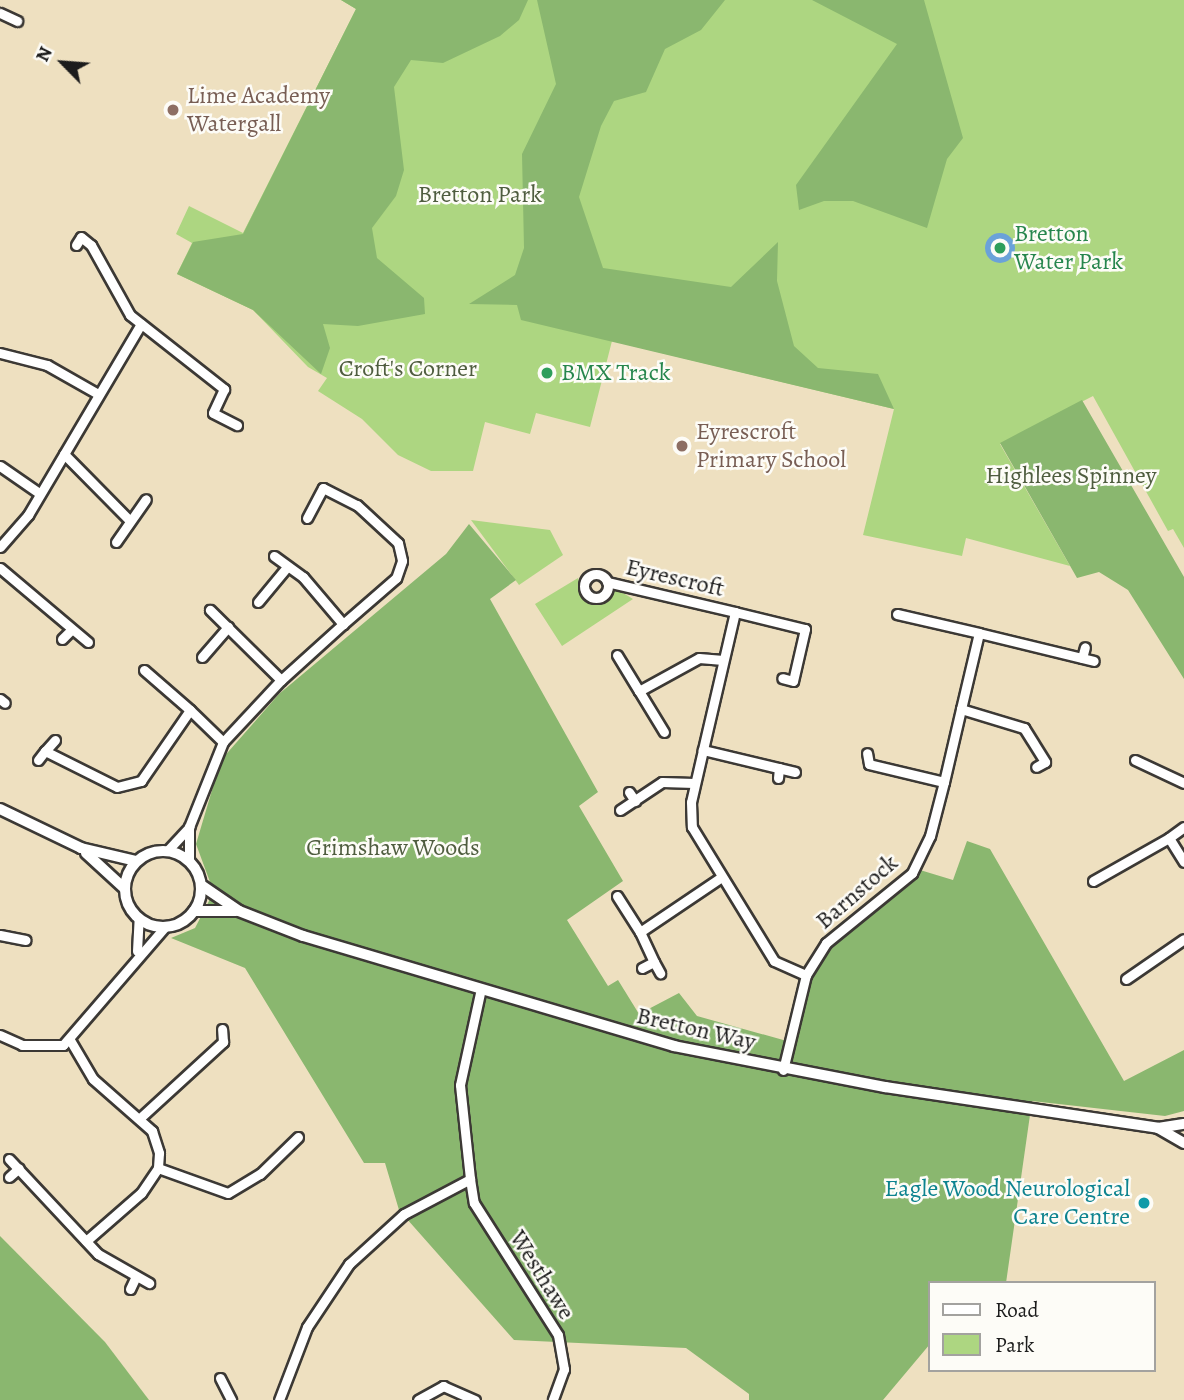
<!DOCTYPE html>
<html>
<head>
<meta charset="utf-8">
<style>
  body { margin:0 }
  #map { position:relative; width:1184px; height:1400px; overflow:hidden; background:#eee0c0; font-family:Alegreya,serif }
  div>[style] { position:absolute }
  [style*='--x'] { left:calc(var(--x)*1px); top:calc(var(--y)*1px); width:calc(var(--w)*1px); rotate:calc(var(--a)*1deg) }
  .green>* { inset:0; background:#add681 }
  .forest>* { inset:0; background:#8ab76f }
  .water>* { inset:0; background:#6ba2d9 }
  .round { border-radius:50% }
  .roads { filter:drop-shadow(2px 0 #3c3935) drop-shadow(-2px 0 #3c3935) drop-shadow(0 2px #3c3935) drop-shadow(0 -2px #3c3935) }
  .minor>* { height:9px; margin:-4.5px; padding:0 4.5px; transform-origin:4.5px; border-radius:4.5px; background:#fff }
  .minor>.ring { margin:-4.5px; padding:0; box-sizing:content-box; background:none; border:9px solid #fff; border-radius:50% }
  .tertiary>* { height:10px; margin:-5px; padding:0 5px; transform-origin:5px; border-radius:5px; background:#fff }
  .tertiary>.ring { margin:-5px; padding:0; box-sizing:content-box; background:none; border:10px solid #fff; border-radius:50% }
  .dots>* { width:19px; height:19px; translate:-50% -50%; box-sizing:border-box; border:4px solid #fdfcf7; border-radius:50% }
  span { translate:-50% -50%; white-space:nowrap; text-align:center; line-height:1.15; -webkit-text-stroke:5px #fdfcf7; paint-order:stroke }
  .education-label { font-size:24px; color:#785e54 }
  .left { translate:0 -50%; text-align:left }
  .park-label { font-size:24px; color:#4f5d3f }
  .leisure-label { font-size:24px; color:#27864d }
  .street-label { font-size:24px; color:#1c1c1c }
  .culture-label { font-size:24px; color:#0d838f }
  .right { translate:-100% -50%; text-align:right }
  .legend { position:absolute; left:928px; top:1281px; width:228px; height:91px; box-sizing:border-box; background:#fdfcf7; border:2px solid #a3a29f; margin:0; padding:9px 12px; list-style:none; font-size:21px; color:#1c1c1c }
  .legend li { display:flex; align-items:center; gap:14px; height:35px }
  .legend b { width:35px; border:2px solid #a3a29f }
  .north { position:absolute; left:28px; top:28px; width:70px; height:70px; -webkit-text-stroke:5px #fdfcf7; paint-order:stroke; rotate:295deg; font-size:19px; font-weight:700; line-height:28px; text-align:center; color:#1c1c1c }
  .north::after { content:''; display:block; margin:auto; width:24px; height:32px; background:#1c1c1c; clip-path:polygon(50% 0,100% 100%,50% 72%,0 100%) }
</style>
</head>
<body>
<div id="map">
  <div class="green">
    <i style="clip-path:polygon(341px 0,1184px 0,1184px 548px,1173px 529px,1168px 531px,1093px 396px,1000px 444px,1070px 566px,966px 538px,962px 556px,863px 535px,894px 409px,612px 341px,590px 427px,536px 413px,530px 434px,485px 422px,473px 471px,431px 471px,398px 455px,362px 419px,318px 391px,327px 378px,308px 367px,253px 310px,177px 274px,192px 243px,176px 234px,189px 206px,243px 233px,356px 9px)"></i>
    <i style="clip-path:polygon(471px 520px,550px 530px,563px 555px,519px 585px)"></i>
    <i style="clip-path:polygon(578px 578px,586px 602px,608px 601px,615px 588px,633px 599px,562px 646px,535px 604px)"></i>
  </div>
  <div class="forest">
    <i style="clip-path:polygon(341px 0,528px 0,519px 20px,500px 36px,443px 63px,411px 60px,394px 87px,404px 170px,396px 196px,372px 228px,377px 258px,424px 298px,425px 314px,358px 326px,323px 324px,330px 348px,321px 374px,253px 310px,177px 274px,193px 242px,243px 234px,356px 9px)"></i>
    <i style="clip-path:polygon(537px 0,725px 0,701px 30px,665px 49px,646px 92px,614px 101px,601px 126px,579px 197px,603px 268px,731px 287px,778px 242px,777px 281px,794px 346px,818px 368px,878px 374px,894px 409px,521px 320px,517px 305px,469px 304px,515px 275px,524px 248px,522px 154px,556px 84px)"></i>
    <i style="clip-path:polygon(812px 0,924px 0,963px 138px,947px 159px,927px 228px,853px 201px,824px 201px,799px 210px,796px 185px,897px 44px)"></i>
    <i style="clip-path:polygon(1082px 400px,1184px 577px,1184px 679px,1128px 590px,1099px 572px,1077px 578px,1000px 443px)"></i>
    <i style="clip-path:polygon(469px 524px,516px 580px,490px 599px,598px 792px,579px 806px,623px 881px,567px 920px,608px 986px,618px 980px,639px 1014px,679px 993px,697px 1016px,794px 1043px,811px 980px,830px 946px,920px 870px,953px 880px,967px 841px,990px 849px,1124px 1081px,1184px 1050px,1184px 1111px,1165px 1116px,1032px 1101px,1006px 1283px,930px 1283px,930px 1344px,883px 1400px,749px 1400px,749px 1394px,686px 1348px,514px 1340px,399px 1210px,385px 1163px,364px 1163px,245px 968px,171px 938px,195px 928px,209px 901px,210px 882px,196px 844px,221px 760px,279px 694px,446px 554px)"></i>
    <i style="clip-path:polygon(0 1236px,105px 1342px,149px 1400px,0 1400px)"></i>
  </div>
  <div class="water">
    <i class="round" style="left:985px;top:233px;width:30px;height:30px"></i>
  </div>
  <div class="roads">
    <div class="minor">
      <i style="--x:0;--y:13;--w:19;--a:25"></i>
      <i style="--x:76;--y:245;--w:9;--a:-58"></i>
      <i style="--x:81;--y:237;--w:13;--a:39"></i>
      <i style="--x:91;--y:245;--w:80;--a:60.9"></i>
      <i style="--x:130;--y:315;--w:120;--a:38.2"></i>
      <i style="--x:224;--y:389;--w:26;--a:115"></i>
      <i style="--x:213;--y:413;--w:27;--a:27"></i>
      <i style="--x:0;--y:353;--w:49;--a:14.3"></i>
      <i style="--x:47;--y:365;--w:59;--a:29.6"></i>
      <i style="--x:64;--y:454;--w:94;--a:45.4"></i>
      <i style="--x:0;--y:466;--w:47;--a:34.7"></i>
      <i style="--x:307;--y:518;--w:34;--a:-62"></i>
      <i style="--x:323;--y:488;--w:38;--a:27"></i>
      <i style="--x:357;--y:505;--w:56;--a:42.8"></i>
      <i style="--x:398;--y:543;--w:18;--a:77"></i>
      <i style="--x:402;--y:561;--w:18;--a:109"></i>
      <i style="--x:396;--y:578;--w:70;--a:139"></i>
      <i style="--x:116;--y:542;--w:52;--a:-55.1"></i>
      <i style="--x:0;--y:547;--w:43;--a:-48.8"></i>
      <i style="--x:28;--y:515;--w:222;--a:-59.4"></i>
      <i style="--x:274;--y:556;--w:36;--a:36"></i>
      <i style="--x:303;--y:577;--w:62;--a:49.6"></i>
      <i style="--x:343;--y:624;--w:84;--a:137.9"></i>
      <i style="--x:0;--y:568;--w:115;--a:40.1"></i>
      <i class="ring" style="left:584px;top:574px;width:15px;height:15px"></i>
      <i style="--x:607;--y:582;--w:131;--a:13.2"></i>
      <i style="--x:735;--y:612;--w:142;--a:103.1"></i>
      <i style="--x:258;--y:602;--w:45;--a:-50.4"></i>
      <i style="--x:735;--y:612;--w:72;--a:13.7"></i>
      <i style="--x:805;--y:629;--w:53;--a:103"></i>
      <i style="--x:793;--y:681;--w:11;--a:-165"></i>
      <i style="--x:897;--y:614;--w:84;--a:13"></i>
      <i style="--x:62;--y:639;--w:13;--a:-45"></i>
      <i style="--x:617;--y:655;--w:42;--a:58.6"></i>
      <i style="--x:202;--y:657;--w:40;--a:-49"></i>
      <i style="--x:1082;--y:658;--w:11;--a:-75"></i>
      <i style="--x:144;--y:670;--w:61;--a:41"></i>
      <i style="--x:0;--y:699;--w:6;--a:39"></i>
      <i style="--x:961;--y:709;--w:78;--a:-76.7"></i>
      <i style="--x:979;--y:633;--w:118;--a:13.7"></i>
      <i style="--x:664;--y:732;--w:48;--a:-121.4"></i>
      <i style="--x:639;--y:691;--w:68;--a:-28.8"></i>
      <i style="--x:699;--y:658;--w:24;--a:5"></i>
      <i style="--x:55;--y:740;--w:15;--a:132"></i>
      <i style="--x:45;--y:751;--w:80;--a:26.6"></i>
      <i style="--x:117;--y:787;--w:25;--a:-14"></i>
      <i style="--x:141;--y:781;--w:86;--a:-55.4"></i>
      <i style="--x:190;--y:710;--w:46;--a:44.1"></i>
      <i style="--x:38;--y:760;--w:11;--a:-52"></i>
      <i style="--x:1135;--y:760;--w:54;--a:25.1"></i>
      <i style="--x:795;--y:772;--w:95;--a:-166.6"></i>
      <i style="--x:703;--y:750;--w:53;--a:103"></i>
      <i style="--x:691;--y:802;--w:25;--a:88"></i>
      <i style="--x:692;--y:827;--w:157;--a:58.5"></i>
      <i style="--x:774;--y:961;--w:35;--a:24"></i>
      <i style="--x:778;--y:778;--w:10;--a:-84"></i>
      <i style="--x:944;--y:782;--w:75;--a:-76.9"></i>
      <i style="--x:961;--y:709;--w:66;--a:16.8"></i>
      <i style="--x:1024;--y:728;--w:40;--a:58"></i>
      <i style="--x:1045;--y:762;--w:10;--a:151"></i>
      <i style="--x:629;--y:792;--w:11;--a:56"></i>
      <i style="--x:620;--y:810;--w:50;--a:-33.7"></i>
      <i style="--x:662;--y:782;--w:32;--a:2"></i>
      <i style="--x:1184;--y:827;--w:19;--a:144"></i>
      <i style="--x:1169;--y:838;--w:28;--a:58"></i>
      <i style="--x:167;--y:851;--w:33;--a:-47"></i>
      <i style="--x:189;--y:860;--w:33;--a:-90"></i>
      <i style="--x:189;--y:827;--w:92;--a:-68.2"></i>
      <i style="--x:223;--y:742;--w:85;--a:-46.9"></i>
      <i style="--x:281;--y:680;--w:100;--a:-135.4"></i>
      <i style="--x:1093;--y:881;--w:87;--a:-29.5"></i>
      <i style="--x:617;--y:896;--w:43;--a:57.4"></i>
      <i style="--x:0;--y:935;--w:26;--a:11"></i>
      <i style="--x:137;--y:951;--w:33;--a:-87"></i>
      <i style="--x:654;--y:962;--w:13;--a:61"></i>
      <i style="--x:642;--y:968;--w:13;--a:-27"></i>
      <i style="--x:654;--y:962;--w:33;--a:-115"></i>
      <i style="--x:640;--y:932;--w:97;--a:-34"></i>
      <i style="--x:1126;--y:979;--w:70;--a:-34.6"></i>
      <i style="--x:480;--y:993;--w:94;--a:102.3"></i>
      <i style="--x:460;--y:1085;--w:95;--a:83.9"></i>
      <i style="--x:470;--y:1179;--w:24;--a:81"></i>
      <i style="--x:474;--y:1203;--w:156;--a:57.5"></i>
      <i style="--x:558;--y:1335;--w:35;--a:80"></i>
      <i style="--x:564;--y:1369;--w:33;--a:110"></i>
      <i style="--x:0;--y:1035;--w:24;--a:24"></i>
      <i style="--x:22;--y:1045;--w:41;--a:0"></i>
      <i style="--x:63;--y:1045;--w:156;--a:-49.2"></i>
      <i style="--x:70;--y:1040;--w:45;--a:59.5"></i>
      <i style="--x:93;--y:1079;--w:79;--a:41.4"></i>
      <i style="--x:152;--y:1131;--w:23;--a:72"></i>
      <i style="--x:159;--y:1153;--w:15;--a:94"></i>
      <i style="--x:158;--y:1168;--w:30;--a:124"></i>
      <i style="--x:141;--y:1193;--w:73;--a:138.9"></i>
      <i style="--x:783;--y:1070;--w:98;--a:-76.4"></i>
      <i style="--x:806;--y:975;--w:38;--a:-58"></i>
      <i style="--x:826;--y:943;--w:111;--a:-39.1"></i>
      <i style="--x:912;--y:873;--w:41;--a:-64.1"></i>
      <i style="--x:930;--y:836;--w:56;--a:-75.5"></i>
      <i style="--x:944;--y:782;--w:77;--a:-166.5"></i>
      <i style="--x:869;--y:764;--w:11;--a:-100"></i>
      <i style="--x:140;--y:1118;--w:113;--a:-42.5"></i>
      <i style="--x:223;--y:1042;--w:13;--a:-94"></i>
      <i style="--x:9;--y:1159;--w:130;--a:46.9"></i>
      <i style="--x:98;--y:1254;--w:59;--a:29.6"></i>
      <i style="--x:158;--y:1168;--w:74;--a:19.7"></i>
      <i style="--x:228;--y:1193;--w:37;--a:-31"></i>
      <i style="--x:260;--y:1174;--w:53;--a:-44.2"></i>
      <i style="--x:9;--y:1177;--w:13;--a:-42"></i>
      <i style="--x:130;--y:1289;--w:14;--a:-65"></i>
      <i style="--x:220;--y:1378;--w:25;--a:63"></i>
      <i style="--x:279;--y:1400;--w:78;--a:-69"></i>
      <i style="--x:307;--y:1327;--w:76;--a:-56.3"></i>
      <i style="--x:349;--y:1264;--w:74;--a:-42.3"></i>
      <i style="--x:404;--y:1214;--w:75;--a:-27.9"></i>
      <i style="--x:418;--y:1400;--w:29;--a:-29"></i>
      <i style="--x:443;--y:1386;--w:35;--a:24"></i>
    </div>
    <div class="tertiary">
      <i style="--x:0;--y:809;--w:90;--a:25.7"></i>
      <i style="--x:81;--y:848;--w:57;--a:13.3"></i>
      <i class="ring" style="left:125px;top:851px;width:66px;height:66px"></i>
      <i style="--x:86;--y:853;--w:53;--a:42.7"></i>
      <i style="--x:201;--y:885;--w:46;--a:34.4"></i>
      <i style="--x:239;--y:911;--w:69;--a:21.3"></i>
      <i style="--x:303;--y:936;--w:387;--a:16.5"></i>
      <i style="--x:674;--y:1046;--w:215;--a:11"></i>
      <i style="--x:885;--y:1087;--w:276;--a:8.5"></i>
      <i style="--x:1158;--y:1128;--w:26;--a:-9"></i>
      <i style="--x:194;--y:911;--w:42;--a:0"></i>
      <i style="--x:1158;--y:1128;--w:30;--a:30"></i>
    </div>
  </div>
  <div class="dots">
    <i style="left:173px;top:110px;background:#8d6e63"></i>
    <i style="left:1000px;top:248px;background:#2e9e5b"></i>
    <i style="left:547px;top:373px;background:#2e9e5b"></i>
    <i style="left:682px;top:446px;background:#8d6e63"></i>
    <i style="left:1144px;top:1203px;background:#0f9aa8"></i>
  </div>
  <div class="education-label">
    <span class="left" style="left:187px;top:110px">Lime Academy<br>Watergall</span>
    <span class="left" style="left:696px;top:446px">Eyrescroft<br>Primary School</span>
  </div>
  <div class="park-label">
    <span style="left:480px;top:195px">Bretton Park</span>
    <span style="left:408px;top:369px">Croft's Corner</span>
    <span style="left:1071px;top:476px">Highlees Spinney</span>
    <span style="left:393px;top:848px">Grimshaw Woods</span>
  </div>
  <div class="leisure-label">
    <span class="left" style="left:1014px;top:248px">Bretton<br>Water Park</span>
    <span class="left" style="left:561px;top:373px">BMX Track</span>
  </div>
  <div class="street-label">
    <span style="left:675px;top:578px;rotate:13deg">Eyrescroft</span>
    <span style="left:857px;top:892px;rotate:-41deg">Barnstock</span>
    <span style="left:696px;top:1029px;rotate:13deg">Bretton Way</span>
    <span style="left:542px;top:1275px;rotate:58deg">Westhawe</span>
  </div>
  <div class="culture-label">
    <span class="right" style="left:1130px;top:1203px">Eagle Wood Neurological<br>Care Centre</span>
  </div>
  <ul class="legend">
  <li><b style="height:9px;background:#fff"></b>Road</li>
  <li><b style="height:19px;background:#add681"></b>Park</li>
  </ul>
  <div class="north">N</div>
</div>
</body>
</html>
